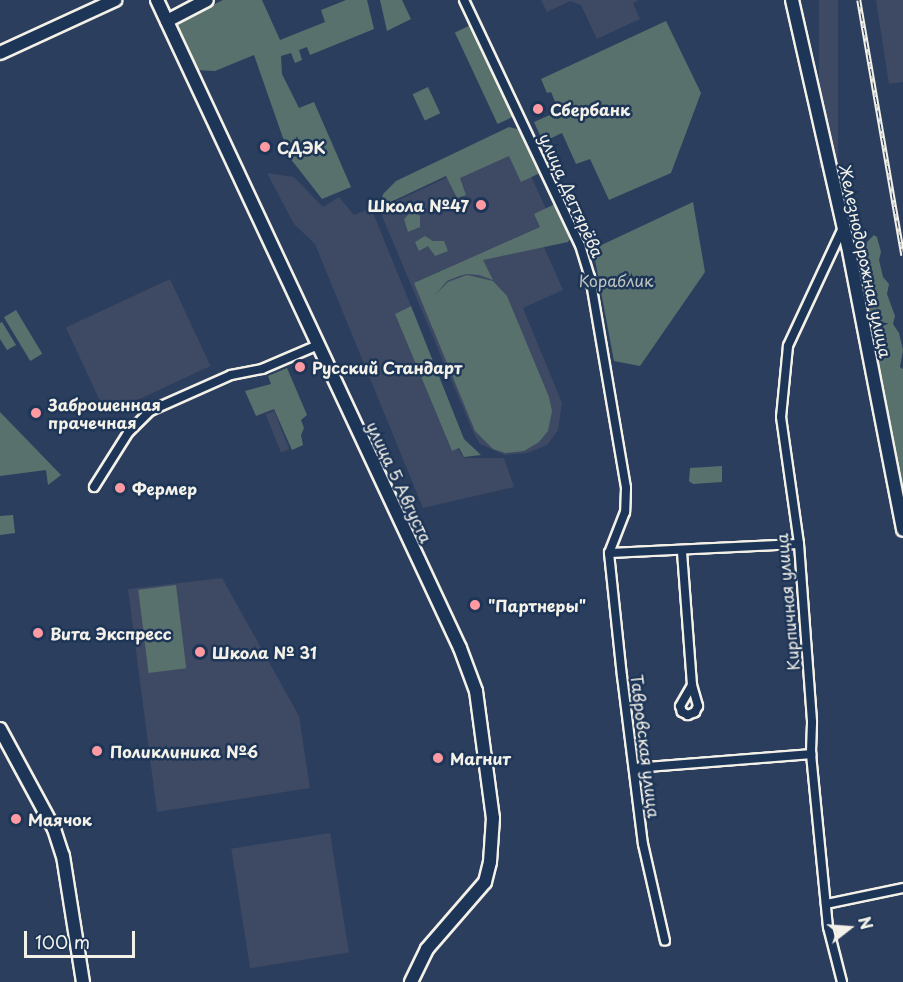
<!DOCTYPE html>
<html>
<head>
<meta charset="utf-8">
<style>
  body { margin:0 }
  #map { position:relative; width:903px; height:982px; overflow:hidden; background:#2c3e5d; font-family:"Playpen Sans",sans-serif }
  div>[style] { position:absolute }
  [style*='--x'] { left:calc(var(--x)*1px); top:calc(var(--y)*1px); width:calc(var(--w)*1px); rotate:calc(var(--a)*1deg) }
  .built>* { inset:0; background:#3e4964; transform-origin:0 0 }
  .green>* { inset:0; background:#59716d; transform-origin:0 0 }
  .roads { filter:drop-shadow(2px 0 #f4f1e8) drop-shadow(-2px 0 #f4f1e8) drop-shadow(0 2px #f4f1e8) drop-shadow(0 -2px #f4f1e8) }
  .street>* { height:8px; margin:-4px; padding:0 4px; transform-origin:4px; border-radius:4px; background:#1d3557 }
  .secondary>* { height:12px; margin:-6px; padding:0 6px; transform-origin:6px; border-radius:6px; background:#1d3557 }
  .rail>* { height:4.5px; margin-top:-2.25px; transform-origin:0; background:repeating-linear-gradient(90deg,#1d3557 0 7px,#f4f1e8 0 14px); box-sizing:border-box; border-block:2px solid #f4f1e8 }
  .dots>* { width:16px; height:16px; translate:-50% -50%; box-sizing:border-box; border:3px solid #1d3557; border-radius:50% }
  span { translate:-50% -50%; white-space:nowrap; text-align:center; line-height:1.15; -webkit-text-stroke:5px #1d3557; paint-order:stroke }
  .poi-label { font-size:16px; color:#f4f1e8; font-weight:700 }
  .left { translate:0 -50%; text-align:left }
  .right { translate:-100% -50%; text-align:right }
  .street-label { font-size:16px; color:#f4f1e8 }
  .park-label { font-size:16px; color:#bec4bd }
  .north { position:absolute; left:819px; top:898px; width:60px; height:60px; -webkit-text-stroke:4px #1d3557; paint-order:stroke; rotate:73deg; font-size:16px; font-weight:700; line-height:24px; text-align:center; color:#f4f1e8 }
  .north::after { content:''; display:block; margin:auto; width:21px; height:27px; background:#f4f1e8; clip-path:polygon(50% 0,100% 100%,50% 72%,0 100%) }
  .scale { position:absolute; left:24px; top:931px; width:111px; height:27px; box-sizing:border-box; border:3px solid #f4f1e8; border-top:0; padding-left:8px; font-size:18px; line-height:21px; white-space:nowrap; color:#f4f1e8; -webkit-text-stroke:4px #1d3557; paint-order:stroke }
</style>
</head>
<body>
<div id="map">
  <div class="built">
    <i style="clip-path:polygon(541px 0,639px 0,633px 3px,640px 19px,597px 39px,581px 5px,570px 1px,547px 12px)"></i>
    <i style="left:819px;top:0;width:19px;height:168px"></i>
    <i style="clip-path:polygon(876px 0,903px 0,903px 82px,889px 84px)"></i>
    <i style="clip-path:polygon(517px 145px,560px 240px,544px 247px,563px 290px,523px 308px,562px 403px,558px 430px,547px 445px,527px 453px,505px 455px,480px 444px,474px 434px,379px 209px)"></i>
    <i style="clip-path:polygon(267px 173px,294px 177px,323px 207px,339px 197px,354px 215px,371px 208px,411px 306px,395px 314px,452px 451px,458px 449px,464px 458px,504px 458px,514px 487px,423px 508px,315px 244px,294px 224px)"></i>
    <i style="left:170px;top:279px;width:96px;height:115px;rotate:65deg"></i>
    <i style="left:274px;top:411px;width:41px;height:9px;rotate:68deg"></i>
    <i style="clip-path:polygon(222px 578px,299px 716px,310px 788px,157px 812px,128px 589px)"></i>
    <i style="left:330px;top:833px;width:121px;height:100px;rotate:81deg"></i>
  </div>
  <div class="green">
    <i style="clip-path:polygon(223px 0,262px 0,280px 40px,325px 22px,321px 10px,346px 0,367px 0,374px 29px,310px 55px,307px 47px,299px 50px,302px 60px,295px 63px,291px 53px,281px 56px,282px 74px,299px 108px,314px 102px,351px 187px,322px 199px,290px 158px,254px 55px,215px 71px,196px 70px,175px 24px)"></i>
    <i style="clip-path:polygon(380px 0,402px 0,411px 19px,387px 31px)"></i>
    <i style="clip-path:polygon(666px 21px,701px 93px,671px 173px,609px 200px,590px 159px,576px 164px,562px 133px,543px 142px,534px 122px,559px 111px,551px 92px,547px 93px,541px 79px)"></i>
    <i style="left:473px;top:24px;width:101px;height:20px;rotate:65deg"></i>
    <i style="left:428px;top:87px;width:29px;height:17px;rotate:65deg"></i>
    <i style="clip-path:polygon(509px 127px,521px 130px,540px 173px,521px 182px,509px 156px,460px 178px,466px 195px,457px 198px,446px 176px,380px 207px,383px 194px,396px 181px)"></i>
    <i style="clip-path:polygon(693px 202px,705px 272px,640px 366px,614px 361px,593px 249px)"></i>
    <i style="clip-path:polygon(415px 204px,420px 217px,420px 227px,408px 232px,404px 219px,409px 214px,408px 208px)"></i>
    <i style="clip-path:polygon(555px 204px,571px 237px,568px 242px,483px 260px,493px 280px,479px 275px,467px 274px,459px 276px,447px 281px,435px 295px,448px 282px,467px 275px,493px 281px,507px 296px,549px 397px,552px 411px,548px 431px,539px 442px,524px 451px,505px 453px,493px 449px,475px 431px,414px 283px,540px 227px,534px 214px)"></i>
    <i style="clip-path:polygon(874px 235px,877px 237px,881px 252px,879px 260px,883px 277px,889px 284px,887px 294px,895px 316px,893px 324px,899px 333px,903px 350px,900px 367px,903px 369px,903px 507px,858px 253px,859px 244px,867px 242px)"></i>
    <i style="clip-path:polygon(425px 236px,433px 241px,444px 241px,448px 251px,435px 256px,428px 246px,419px 251px,415px 242px)"></i>
    <i style="clip-path:polygon(411px 306px,464px 439px,481px 455px,464px 457px,459px 448px,452px 451px,395px 314px)"></i>
    <i style="left:16px;top:310px;width:51px;height:14px;rotate:59deg"></i>
    <i style="clip-path:polygon(2px 322px,16px 345px,7px 350px,0 339px,0 323px)"></i>
    <i style="clip-path:polygon(287px 368px,307px 415px,301px 420px,304px 428px,301px 435px,303px 445px,292px 450px,274px 409px,256px 416px,245px 391px,271px 384px,268px 376px)"></i>
    <i style="clip-path:polygon(0 412px,61px 475px,48px 485px,46px 470px,0 476px)"></i>
    <i style="clip-path:polygon(722px 466px,722px 482px,693px 484px,689px 481px,690px 468px)"></i>
    <i style="clip-path:polygon(13px 515px,15px 533px,0 535px,0 516px)"></i>
    <i style="left:176px;top:585px;width:84px;height:38px;rotate:83deg"></i>
  </div>
  <div class="roads">
    <div class="street">
      <i style="--x:464;--y:0;--w:271;--a:64.7"></i>
      <i style="--x:580;--y:245;--w:34;--a:73"></i>
      <i style="--x:590;--y:277;--w:214;--a:80.3"></i>
      <i style="--x:626;--y:488;--w:24;--a:92"></i>
      <i style="--x:625;--y:512;--w:44;--a:111.3"></i>
      <i style="--x:609;--y:553;--w:124;--a:84"></i>
      <i style="--x:622;--y:676;--w:169;--a:82.9"></i>
      <i style="--x:643;--y:844;--w:99;--a:77.2"></i>
      <i style="--x:842;--y:230;--w:128;--a:115"></i>
      <i style="--x:788;--y:346;--w:71;--a:95.6"></i>
      <i style="--x:781;--y:417;--w:128;--a:81.9"></i>
      <i style="--x:799;--y:544;--w:179;--a:85.8"></i>
      <i style="--x:812;--y:723;--w:31;--a:92"></i>
      <i style="--x:811;--y:754;--w:174;--a:84.4"></i>
      <i style="--x:828;--y:927;--w:57;--a:75.7"></i>
      <i style="--x:94;--y:487;--w:64;--a:-57.8"></i>
      <i style="--x:128;--y:433;--w:31;--a:-45"></i>
      <i style="--x:150;--y:411;--w:89;--a:-24"></i>
      <i style="--x:231;--y:375;--w:32;--a:-11"></i>
      <i style="--x:262;--y:369;--w:61;--a:-23.2"></i>
      <i style="--x:682;--y:552;--w:133;--a:85.7"></i>
      <i style="--x:692;--y:685;--w:22;--a:74"></i>
      <i style="--x:698;--y:706;--w:7;--a:117"></i>
      <i style="--x:695;--y:712;--w:8;--a:157"></i>
      <i style="--x:688;--y:715;--w:7;--a:-153"></i>
      <i style="--x:682;--y:712;--w:6;--a:-108"></i>
      <i style="--x:680;--y:706;--w:24;--a:-60"></i>
      <i style="--x:609;--y:553;--w:190;--a:-2.7"></i>
      <i style="--x:635;--y:768;--w:177;--a:-4.5"></i>
      <i style="--x:826;--y:904;--w:79;--a:-11.7"></i>
    </div>
    <div class="secondary">
      <i style="--x:157;--y:0;--w:715;--a:64.94"></i>
      <i style="--x:460;--y:648;--w:46;--a:69.6"></i>
      <i style="--x:476;--y:691;--w:128;--a:82.4"></i>
      <i style="--x:493;--y:818;--w:44;--a:93.9"></i>
      <i style="--x:490;--y:862;--w:21;--a:104"></i>
      <i style="--x:485;--y:882;--w:89;--a:130.9"></i>
      <i style="--x:427;--y:949;--w:37;--a:116"></i>
      <i style="--x:792;--y:0;--w:252;--a:77.2"></i>
      <i style="--x:848;--y:246;--w:289;--a:79"></i>
      <i style="--x:167;--y:21;--w:45;--a:-27.7"></i>
      <i style="--x:0;--y:53;--w:127;--a:-24.7"></i>
      <i style="--x:0;--y:729;--w:114;--a:61.6"></i>
      <i style="--x:54;--y:829;--w:28;--a:72"></i>
      <i style="--x:63;--y:856;--w:128;--a:81"></i>
    </div>
  </div>
  <div class="rail">
    <i style="--x:859;--y:0;--w:259;--a:80.2"></i>
  </div>
  <div class="dots">
    <i style="left:538px;top:109px;background:#ff9aa2"></i>
    <i style="left:265px;top:147px;background:#ff9aa2"></i>
    <i style="left:481px;top:205px;background:#ff9aa2"></i>
    <i style="left:300px;top:367px;background:#ff9aa2"></i>
    <i style="left:36px;top:413px;background:#ff9aa2"></i>
    <i style="left:120px;top:488px;background:#ff9aa2"></i>
    <i style="left:475px;top:605px;background:#ff9aa2"></i>
    <i style="left:38px;top:633px;background:#ff9aa2"></i>
    <i style="left:200px;top:652px;background:#ff9aa2"></i>
    <i style="left:97px;top:751px;background:#ff9aa2"></i>
    <i style="left:438px;top:758px;background:#ff9aa2"></i>
    <i style="left:16px;top:819px;background:#ff9aa2"></i>
  </div>
  <div class="poi-label">
    <span class="left" style="left:550px;top:109px">Сбербанк</span>
    <span class="left" style="left:277px;top:147px">СДЭК</span>
    <span class="right" style="left:469px;top:205px">Школа №47</span>
    <span class="left" style="left:312px;top:367px">Русский Стандарт</span>
    <span class="left" style="left:48px;top:413px">Заброшенная<br>прачечная</span>
    <span class="left" style="left:132px;top:488px">Фермер</span>
    <span class="left" style="left:488px;top:605px">"Партнеры"</span>
    <span class="left" style="left:50px;top:633px">Вита Экспресс</span>
    <span class="left" style="left:212px;top:652px">Школа № 31</span>
    <span class="left" style="left:110px;top:751px">Поликлиника №6</span>
    <span class="left" style="left:450px;top:758px">Магнит</span>
    <span class="left" style="left:28px;top:819px">Маячок</span>
  </div>
  <div class="street-label">
    <span style="left:572px;top:195px;rotate:66deg">улица Дегтярёва</span>
    <span style="left:866px;top:261px;rotate:78deg">Железнодорожная улица</span>
    <span style="left:400px;top:482px;rotate:65deg">улица 5 Августа</span>
    <span style="left:787px;top:602px;rotate:-95deg">Кирпичная улица</span>
    <span style="left:646px;top:746px;rotate:83deg">Тавровская улица</span>
  </div>
  <div class="park-label">
    <span style="left:616px;top:280px">Кораблик</span>
  </div>
  <div class="north">N</div>
  <div class="scale">100 m</div>
</div>
</body>
</html>
